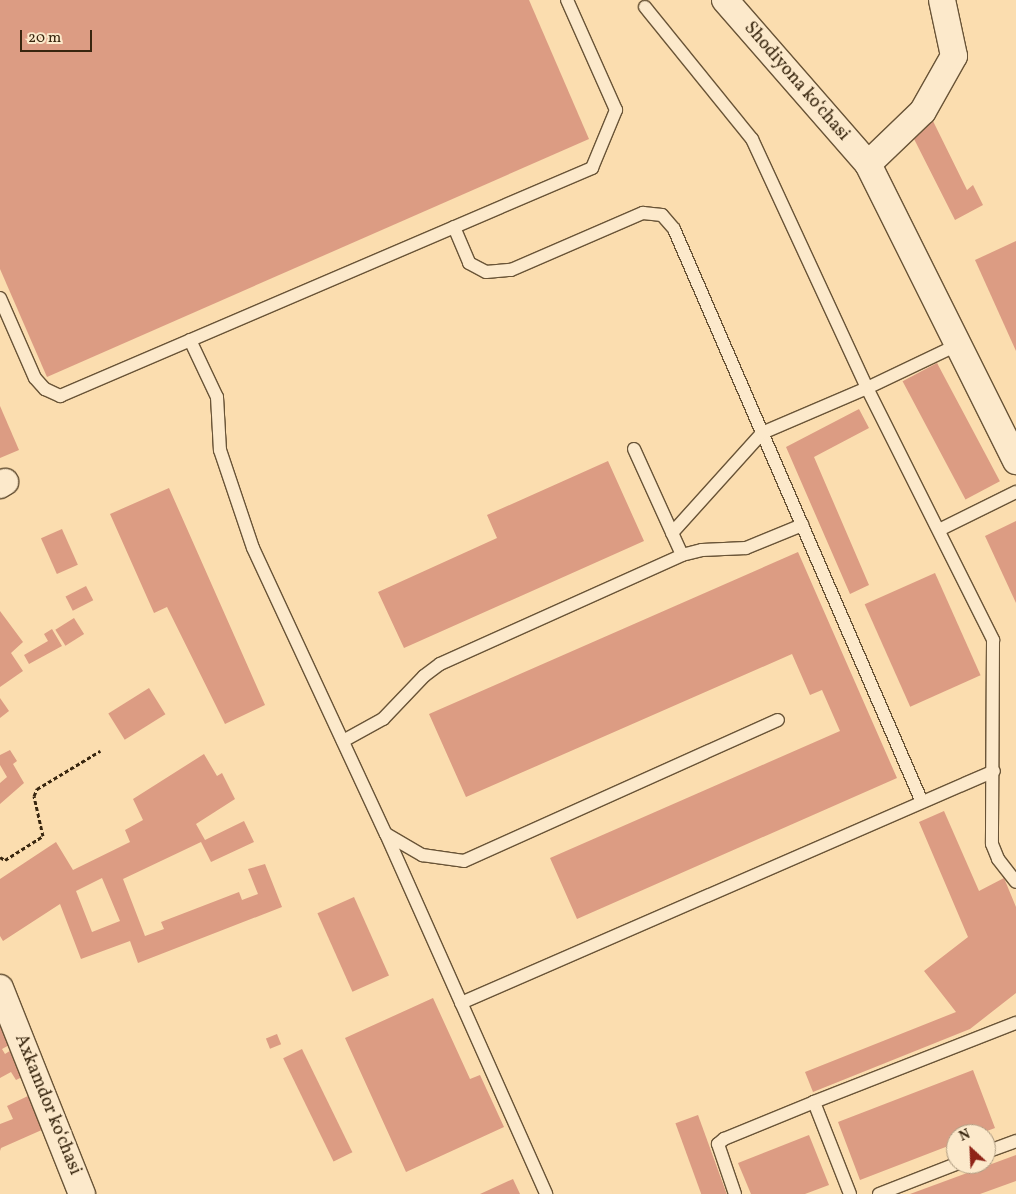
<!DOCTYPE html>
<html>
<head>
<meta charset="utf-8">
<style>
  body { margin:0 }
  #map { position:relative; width:1016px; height:1194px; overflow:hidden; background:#fbddaf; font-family:Vollkorn,serif }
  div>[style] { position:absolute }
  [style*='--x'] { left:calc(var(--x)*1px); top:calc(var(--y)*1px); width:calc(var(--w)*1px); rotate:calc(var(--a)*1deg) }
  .building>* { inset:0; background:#dc9c83; transform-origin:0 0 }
  .path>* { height:3px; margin-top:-1.5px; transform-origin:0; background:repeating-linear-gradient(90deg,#38260f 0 4px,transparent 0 6.5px) }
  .roads { filter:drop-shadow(1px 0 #695437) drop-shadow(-1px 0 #695437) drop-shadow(0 1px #695437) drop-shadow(0 -1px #695437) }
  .lane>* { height:12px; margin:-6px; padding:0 6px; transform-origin:6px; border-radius:6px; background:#fce9cb }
  .street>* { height:26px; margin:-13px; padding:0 13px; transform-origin:13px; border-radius:13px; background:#fce9cb }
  span { translate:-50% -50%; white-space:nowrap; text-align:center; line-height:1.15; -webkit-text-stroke:4.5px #fce9cb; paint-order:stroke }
  .street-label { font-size:18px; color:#38260f }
  .north { position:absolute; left:946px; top:1124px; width:50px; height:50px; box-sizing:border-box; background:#fce9cb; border:1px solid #ae9b80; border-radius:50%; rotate:335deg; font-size:14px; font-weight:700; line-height:20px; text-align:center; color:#38260f }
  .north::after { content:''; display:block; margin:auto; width:18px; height:22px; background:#8f2418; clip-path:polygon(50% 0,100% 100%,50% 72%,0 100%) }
  .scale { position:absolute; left:20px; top:30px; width:72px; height:22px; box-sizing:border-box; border:2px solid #38260f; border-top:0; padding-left:6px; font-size:15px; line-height:18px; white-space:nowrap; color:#38260f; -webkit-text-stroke:4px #fce9cb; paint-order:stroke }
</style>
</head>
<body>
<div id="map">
  <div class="building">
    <i style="clip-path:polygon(0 0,529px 0,589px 139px,47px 377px,0 269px)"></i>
    <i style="clip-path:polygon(933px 121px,967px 190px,973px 185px,983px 205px,955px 220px,911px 133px)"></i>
    <i style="clip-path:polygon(1016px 241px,1016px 351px,975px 260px)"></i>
    <i style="left:937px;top:363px;width:134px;height:39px;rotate:62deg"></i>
    <i style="clip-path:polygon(0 406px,19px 450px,0 458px)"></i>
    <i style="clip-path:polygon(859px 409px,869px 428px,814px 457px,869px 585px,850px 594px,786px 447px)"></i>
    <i style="clip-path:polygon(608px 461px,644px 541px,404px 648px,378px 592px,497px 538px,487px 515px)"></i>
    <i style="clip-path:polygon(169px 488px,265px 705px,225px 724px,167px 607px,154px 613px,110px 514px)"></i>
    <i style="clip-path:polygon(1016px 521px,1016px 603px,985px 536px)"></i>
    <i style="left:62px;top:529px;width:39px;height:23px;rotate:66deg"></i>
    <i style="clip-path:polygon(798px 552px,897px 778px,577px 919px,550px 858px,840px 731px,822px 690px,810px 695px,792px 654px,466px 797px,429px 714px)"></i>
    <i style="left:935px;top:573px;width:112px;height:77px;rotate:66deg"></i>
    <i style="left:86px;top:586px;width:16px;height:23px;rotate:63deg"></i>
    <i style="clip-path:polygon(0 611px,23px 642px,11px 653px,23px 671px,0 687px)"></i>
    <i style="left:74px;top:618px;width:19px;height:22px;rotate:58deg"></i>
    <i style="clip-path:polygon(52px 629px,62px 646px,29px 664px,24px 655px,48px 641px,44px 634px)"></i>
    <i style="left:149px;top:688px;width:31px;height:48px;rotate:58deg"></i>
    <i style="clip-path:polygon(0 698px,9px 711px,0 718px)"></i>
    <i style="clip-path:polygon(10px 750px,17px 761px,13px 764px,24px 783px,0 804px,0 783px,7px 777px,0 765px,0 755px)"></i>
    <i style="clip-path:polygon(evenodd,204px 754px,217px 776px,222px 773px,235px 799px,196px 824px,205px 840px,244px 821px,254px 842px,211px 862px,201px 842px,123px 879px,145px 936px,164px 929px,161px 922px,239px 892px,242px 900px,258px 894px,248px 869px,265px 864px,282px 907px,138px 963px,130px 941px,81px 959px,60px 904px,3px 941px,0 936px,0 879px,56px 842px,73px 870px,130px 842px,125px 830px,143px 820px,133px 799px,204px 754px,102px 878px,120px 921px,92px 932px,76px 891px,102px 878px)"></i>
    <i style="clip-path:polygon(944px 811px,979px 891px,1004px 878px,1016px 907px,1016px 993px,970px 1029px,813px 1092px,805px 1072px,956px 1012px,924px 971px,968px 937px,919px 822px)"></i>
    <i style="left:354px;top:897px;width:86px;height:40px;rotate:66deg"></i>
    <i style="clip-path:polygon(433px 998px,470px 1079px,480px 1075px,504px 1127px,406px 1172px,345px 1038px)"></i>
    <i style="clip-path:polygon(0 1016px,13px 1043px,2px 1049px,5px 1054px,16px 1047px,30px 1073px,16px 1080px,11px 1072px,0 1078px)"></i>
    <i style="left:277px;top:1034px;width:11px;height:12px;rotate:68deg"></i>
    <i style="left:302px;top:1049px;width:115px;height:21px;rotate:64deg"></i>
    <i style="clip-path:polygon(973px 1070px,995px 1128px,979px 1134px,956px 1134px,956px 1143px,860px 1180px,838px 1122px)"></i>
    <i style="clip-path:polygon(30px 1095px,44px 1129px,1px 1148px,0 1151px,0 1124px,13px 1119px,7px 1106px)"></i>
    <i style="left:698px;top:1115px;width:84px;height:24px;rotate:70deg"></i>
    <i style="clip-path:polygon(809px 1135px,829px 1185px,805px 1194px,751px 1194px,738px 1163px)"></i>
    <i style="clip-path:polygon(1016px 1155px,1016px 1181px,980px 1194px,910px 1194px)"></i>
    <i style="clip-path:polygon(513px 1179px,520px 1194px,480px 1194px)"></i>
  </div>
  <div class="path">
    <i style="--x:0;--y:857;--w:6;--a:31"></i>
    <i style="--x:5;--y:860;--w:45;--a:-32.3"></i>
    <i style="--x:43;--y:836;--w:41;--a:-102.7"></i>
    <i style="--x:34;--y:796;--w:8;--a:-67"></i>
    <i style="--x:37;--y:789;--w:74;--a:-31.1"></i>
  </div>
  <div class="roads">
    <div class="lane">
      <i style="--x:645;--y:7;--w:170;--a:51"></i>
      <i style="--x:752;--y:139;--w:274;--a:65.2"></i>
      <i style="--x:867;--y:388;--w:100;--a:-25.5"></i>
      <i style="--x:454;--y:227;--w:39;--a:67"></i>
      <i style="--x:469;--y:263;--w:19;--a:28"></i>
      <i style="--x:486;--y:272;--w:25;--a:-5"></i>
      <i style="--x:511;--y:270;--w:144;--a:-23.4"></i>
      <i style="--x:643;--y:213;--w:19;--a:6"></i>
      <i style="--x:662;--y:215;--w:18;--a:49"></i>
      <i style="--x:674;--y:229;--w:624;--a:66.6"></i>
      <i style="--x:0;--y:298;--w:87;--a:66.4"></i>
      <i style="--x:35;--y:378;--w:15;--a:48"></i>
      <i style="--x:45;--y:389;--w:17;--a:25"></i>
      <i style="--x:60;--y:396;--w:579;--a:-23.2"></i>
      <i style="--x:592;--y:168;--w:63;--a:-67.5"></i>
      <i style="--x:616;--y:110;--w:120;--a:-114"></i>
      <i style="--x:190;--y:340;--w:63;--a:64.7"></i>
      <i style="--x:217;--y:397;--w:53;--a:86.8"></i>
      <i style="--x:220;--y:450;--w:103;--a:71.4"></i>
      <i style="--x:253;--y:548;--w:315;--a:65.1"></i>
      <i style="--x:386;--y:834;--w:394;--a:66"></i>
      <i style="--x:634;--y:449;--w:116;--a:65.6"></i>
      <i style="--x:939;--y:530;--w:86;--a:-26.3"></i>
      <i style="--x:672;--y:533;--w:135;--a:-48"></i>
      <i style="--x:762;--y:433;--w:114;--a:-23.2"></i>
      <i style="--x:867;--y:388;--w:282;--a:63.4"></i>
      <i style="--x:993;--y:640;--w:204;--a:90.3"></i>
      <i style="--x:992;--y:844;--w:16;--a:68"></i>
      <i style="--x:998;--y:859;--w:29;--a:52"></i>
      <i style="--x:343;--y:741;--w:46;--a:-28.8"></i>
      <i style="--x:383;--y:719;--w:59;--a:-46.4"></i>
      <i style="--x:424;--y:676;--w:20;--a:-37"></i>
      <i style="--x:440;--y:664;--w:265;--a:-24.2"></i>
      <i style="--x:682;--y:555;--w:21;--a:-14"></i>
      <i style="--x:702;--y:550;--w:44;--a:-2.6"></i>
      <i style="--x:746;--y:548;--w:61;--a:-22.3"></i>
      <i style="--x:386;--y:834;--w:42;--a:30.3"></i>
      <i style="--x:422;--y:855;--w:42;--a:8.1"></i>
      <i style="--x:464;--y:861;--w:344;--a:-24.2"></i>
      <i style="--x:461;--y:1003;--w:581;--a:-23.52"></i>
      <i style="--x:986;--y:1152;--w:32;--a:-20"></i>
      <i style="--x:735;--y:1194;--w:53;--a:-108.8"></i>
      <i style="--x:718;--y:1144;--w:8;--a:-40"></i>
      <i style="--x:724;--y:1139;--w:97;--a:-22.3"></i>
      <i style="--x:850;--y:1194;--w:99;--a:-111.4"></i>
      <i style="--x:814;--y:1102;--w:217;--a:-21.4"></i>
      <i style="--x:879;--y:1194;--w:83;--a:-21.3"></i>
    </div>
    <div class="street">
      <i style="--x:725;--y:0;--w:218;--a:48.9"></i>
      <i style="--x:868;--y:164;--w:332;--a:63.5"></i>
      <i style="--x:868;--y:164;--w:76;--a:-43.9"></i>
      <i style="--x:923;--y:111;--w:63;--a:-60.6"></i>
      <i style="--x:954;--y:56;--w:57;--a:-102.1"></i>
      <i style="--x:0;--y:485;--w:6;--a:-31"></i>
      <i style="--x:0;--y:988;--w:222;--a:68.3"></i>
    </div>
  </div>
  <div class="street-label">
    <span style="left:796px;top:82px;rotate:49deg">Shodiyona koʻchasi</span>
    <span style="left:47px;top:1105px;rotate:68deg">Axkamdor koʻchasi</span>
  </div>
  <div class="north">N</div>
  <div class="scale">20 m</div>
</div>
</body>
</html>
